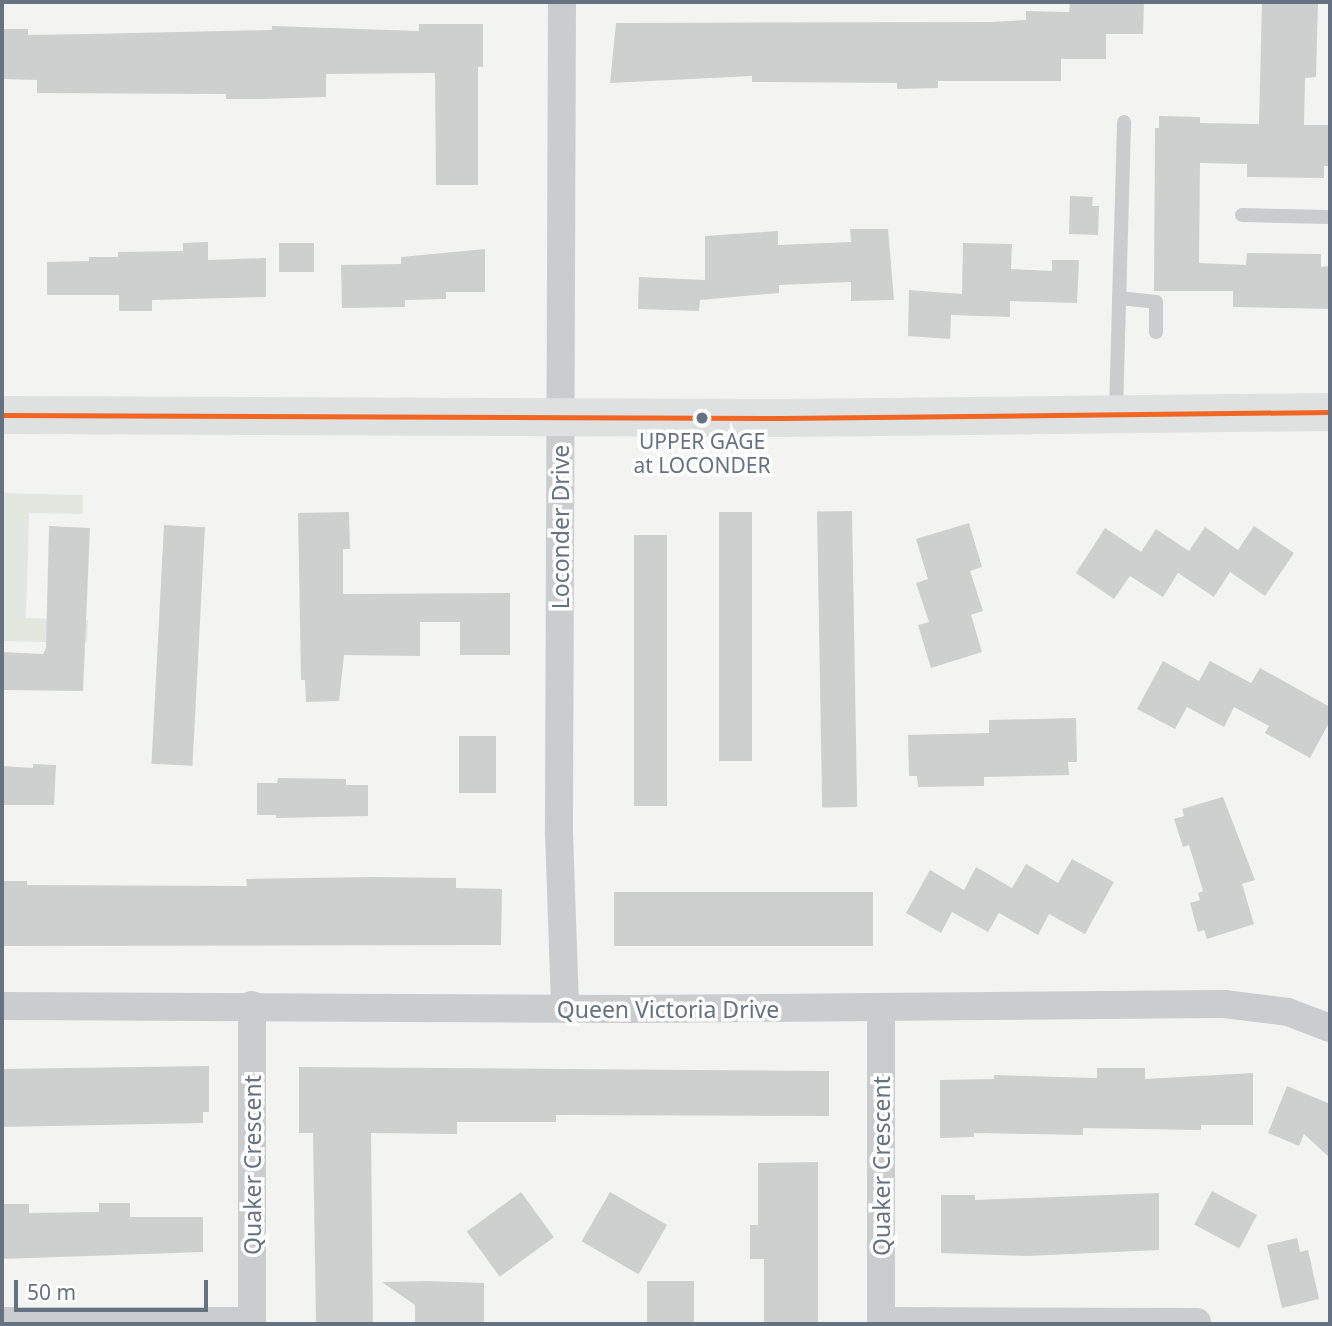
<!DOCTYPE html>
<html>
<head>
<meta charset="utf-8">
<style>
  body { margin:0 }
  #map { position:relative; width:1332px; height:1326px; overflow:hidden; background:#f3f4f2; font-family:"Noto Sans",sans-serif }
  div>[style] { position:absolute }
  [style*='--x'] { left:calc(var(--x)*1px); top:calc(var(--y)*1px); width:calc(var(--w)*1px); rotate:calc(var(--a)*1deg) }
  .green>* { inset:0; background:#e2e7e0 }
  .building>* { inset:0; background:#cecfcf; transform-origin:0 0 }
  .service>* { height:14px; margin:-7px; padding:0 7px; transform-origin:7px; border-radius:7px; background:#cbcccd }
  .minor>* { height:28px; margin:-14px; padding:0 14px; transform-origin:14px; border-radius:14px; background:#cbcccd }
  .secondary>* { height:38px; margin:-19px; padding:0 19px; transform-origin:19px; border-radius:19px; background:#dfe0e0 }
  .bus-1>* { height:5px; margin:-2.5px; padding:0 2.5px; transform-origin:2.5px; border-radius:2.5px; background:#f26522 }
  .dots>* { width:19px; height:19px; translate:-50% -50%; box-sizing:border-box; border:4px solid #fff; border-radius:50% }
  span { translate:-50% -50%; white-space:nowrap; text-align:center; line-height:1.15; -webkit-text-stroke:7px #fff; paint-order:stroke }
  .bus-label { font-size:21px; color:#647282 }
  .street-label { font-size:23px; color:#647282 }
  .frame { position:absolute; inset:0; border:4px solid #647282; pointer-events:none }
  .scale { position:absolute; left:14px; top:1280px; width:194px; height:32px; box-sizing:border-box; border:4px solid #647282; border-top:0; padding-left:9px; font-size:21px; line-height:24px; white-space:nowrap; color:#647282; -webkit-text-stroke:5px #fff; paint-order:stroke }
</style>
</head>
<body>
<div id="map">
  <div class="green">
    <i style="clip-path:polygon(2px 493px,83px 495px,83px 514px,29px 513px,26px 618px,88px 620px,87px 643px,2px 641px)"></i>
  </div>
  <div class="building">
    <i style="clip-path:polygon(1070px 2px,1144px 2px,1143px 34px,1106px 34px,1106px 59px,1061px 59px,1061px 81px,938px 81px,938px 88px,897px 89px,897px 83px,752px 82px,752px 76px,610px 83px,616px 23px,991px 22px,1026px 20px,1026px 11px,1069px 12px)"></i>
    <i style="clip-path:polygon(1262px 2px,1318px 3px,1316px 77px,1305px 78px,1304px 125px,1330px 125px,1330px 166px,1324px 166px,1324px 178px,1247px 177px,1247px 164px,1200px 163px,1199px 263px,1246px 265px,1247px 253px,1321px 254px,1321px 267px,1330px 266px,1330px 309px,1233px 307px,1233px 291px,1154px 291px,1155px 128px,1159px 128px,1159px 116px,1200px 117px,1200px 123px,1259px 124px)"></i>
    <i style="clip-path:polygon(419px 24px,483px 24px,483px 67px,478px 67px,478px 185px,436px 185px,435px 73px,326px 74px,326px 97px,264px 99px,226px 99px,226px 94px,37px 93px,37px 80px,2px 79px,2px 29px,28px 29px,28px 35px,89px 34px,272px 30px,272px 26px,419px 31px)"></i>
    <i style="clip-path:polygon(1070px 196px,1093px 197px,1092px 206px,1099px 206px,1098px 235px,1069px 234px)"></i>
    <i style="clip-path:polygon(850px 229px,888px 229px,894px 300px,851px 301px,851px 282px,779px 285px,779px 293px,700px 300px,699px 311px,638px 309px,639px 277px,705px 280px,705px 236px,778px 231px,778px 245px,851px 242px)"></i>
    <i style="clip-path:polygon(208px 242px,208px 260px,266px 258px,266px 297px,152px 300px,152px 311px,119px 311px,119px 295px,47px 295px,47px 262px,89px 261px,89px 257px,118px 257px,118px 252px,183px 251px,183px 243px)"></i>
    <i style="left:279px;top:243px;width:35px;height:29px"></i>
    <i style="clip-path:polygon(963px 243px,1012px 244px,1011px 269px,1052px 271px,1052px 260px,1079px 260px,1077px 303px,1010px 301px,1010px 317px,951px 315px,950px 339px,908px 336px,909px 290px,962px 294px)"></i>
    <i style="clip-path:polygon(485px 249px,485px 292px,446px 292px,446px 299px,405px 300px,405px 307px,342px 308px,341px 265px,401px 264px,401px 257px)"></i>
    <i style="left:852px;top:511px;width:296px;height:35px;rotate:89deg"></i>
    <i style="clip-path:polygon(349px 512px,350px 549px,343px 549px,343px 594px,510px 593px,510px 655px,460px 655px,460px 622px,420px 622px,420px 656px,344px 655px,339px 701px,306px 702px,305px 680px,301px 680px,298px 513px)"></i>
    <i style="left:719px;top:512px;width:33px;height:249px"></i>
    <i style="clip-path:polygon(969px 523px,982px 567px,970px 571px,983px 611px,971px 615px,982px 652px,931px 668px,918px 625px,929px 622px,916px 583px,928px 579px,916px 539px)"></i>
    <i style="left:164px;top:525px;width:41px;height:239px;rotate:3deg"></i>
    <i style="clip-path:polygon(49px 526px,90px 528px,83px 691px,2px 690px,2px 652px,43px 654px,46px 648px)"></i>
    <i style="clip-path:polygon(1254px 526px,1294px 553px,1265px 596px,1230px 572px,1214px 597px,1178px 573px,1163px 597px,1130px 576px,1114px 599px,1076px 573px,1105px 528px,1141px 552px,1156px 529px,1189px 551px,1205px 527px,1238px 550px)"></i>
    <i style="left:667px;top:535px;width:271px;height:33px;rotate:90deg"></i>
    <i style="clip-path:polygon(1163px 661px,1199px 681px,1210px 661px,1251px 683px,1260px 668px,1330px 707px,1330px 721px,1310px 758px,1265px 733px,1269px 726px,1234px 707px,1224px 727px,1187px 707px,1175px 729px,1137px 709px)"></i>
    <i style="clip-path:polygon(1076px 718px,1077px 762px,1068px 762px,1069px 775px,984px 777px,984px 786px,918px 787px,917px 776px,909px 776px,908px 735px,989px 733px,989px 720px)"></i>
    <i style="left:459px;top:736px;width:37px;height:57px"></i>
    <i style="clip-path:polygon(33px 764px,56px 765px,54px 805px,2px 805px,2px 766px,33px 768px)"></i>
    <i style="clip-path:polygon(278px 778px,346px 779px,346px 785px,368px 785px,368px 816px,276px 818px,276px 815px,257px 815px,257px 783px,277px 783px)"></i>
    <i style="clip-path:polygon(1223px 797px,1255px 880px,1242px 884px,1254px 924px,1207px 939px,1204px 930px,1198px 932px,1190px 903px,1200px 900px,1198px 893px,1203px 891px,1189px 845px,1183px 847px,1174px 819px,1184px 816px,1182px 809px)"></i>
    <i style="clip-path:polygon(1072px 859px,1114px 882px,1085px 934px,1049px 914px,1038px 935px,999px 913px,988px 932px,952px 912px,941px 933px,906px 913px,930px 870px,964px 890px,976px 867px,1012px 888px,1026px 864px,1058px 883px)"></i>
    <i style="clip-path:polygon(373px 877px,456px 878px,456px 888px,502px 889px,501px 945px,2px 946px,2px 881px,27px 881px,27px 885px,247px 886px,246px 879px)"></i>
    <i style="left:614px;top:892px;width:259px;height:54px"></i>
    <i style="clip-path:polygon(209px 1066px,209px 1112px,203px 1112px,203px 1123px,2px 1127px,2px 1069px)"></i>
    <i style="clip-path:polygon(299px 1067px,829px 1071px,829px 1116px,556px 1115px,556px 1122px,457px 1122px,457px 1134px,371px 1133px,373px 1324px,316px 1324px,313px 1133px,299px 1133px)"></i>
    <i style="clip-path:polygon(1097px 1068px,1145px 1068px,1145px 1079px,1253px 1073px,1253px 1125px,1201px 1125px,1201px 1130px,1083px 1128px,1083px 1135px,974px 1133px,974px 1137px,940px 1138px,940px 1080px,994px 1079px,994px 1075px,1097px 1078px)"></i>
    <i style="clip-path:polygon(1287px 1086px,1330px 1104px,1330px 1158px,1304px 1134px,1299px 1146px,1268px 1133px)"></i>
    <i style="clip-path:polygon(818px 1162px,818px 1324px,764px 1324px,764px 1259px,750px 1259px,750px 1225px,758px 1225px,758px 1163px)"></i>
    <i style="left:1212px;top:1191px;width:51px;height:38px;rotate:28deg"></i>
    <i style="left:521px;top:1192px;width:56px;height:67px;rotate:54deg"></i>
    <i style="left:610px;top:1192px;width:66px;height:57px;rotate:30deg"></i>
    <i style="clip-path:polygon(1159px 1193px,1159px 1250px,1027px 1256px,941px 1253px,941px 1195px,975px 1195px,975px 1200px)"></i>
    <i style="clip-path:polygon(99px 1203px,130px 1203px,130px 1217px,203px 1217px,203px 1252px,2px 1259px,2px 1204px,29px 1204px,29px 1213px,99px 1212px)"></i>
    <i style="clip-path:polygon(1297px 1238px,1300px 1252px,1308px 1250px,1319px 1299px,1282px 1308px,1267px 1245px)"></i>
    <i style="clip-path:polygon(428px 1281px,484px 1283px,484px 1324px,415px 1324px,415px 1305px,382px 1282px)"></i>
    <i style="left:647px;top:1281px;width:47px;height:43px"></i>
  </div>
  <div class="service">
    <i style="--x:1242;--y:215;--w:88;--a:1.3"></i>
    <i style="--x:1119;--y:298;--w:37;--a:6"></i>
    <i style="--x:1156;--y:302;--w:30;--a:90"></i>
    <i style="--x:1116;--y:411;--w:289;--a:-88.4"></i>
  </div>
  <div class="minor">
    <i style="--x:562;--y:2;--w:831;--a:90.21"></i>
    <i style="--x:559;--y:833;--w:176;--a:88"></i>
    <i style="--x:252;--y:1005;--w:319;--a:90"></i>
    <i style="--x:2;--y:1006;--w:628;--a:0.27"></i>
    <i style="--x:630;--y:1009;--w:594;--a:-0.48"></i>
    <i style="--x:1224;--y:1004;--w:64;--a:7.1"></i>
    <i style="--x:1288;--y:1012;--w:45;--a:20.9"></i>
    <i style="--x:2;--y:1321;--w:250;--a:0"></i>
    <i style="--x:881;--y:1321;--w:316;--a:0.2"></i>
    <i style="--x:881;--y:1324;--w:315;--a:-90"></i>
  </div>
  <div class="secondary">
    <i style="--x:2;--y:415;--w:780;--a:0.22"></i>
    <i style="--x:782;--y:418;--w:548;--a:-0.63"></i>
  </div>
  <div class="bus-1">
    <i style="--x:2;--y:415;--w:780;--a:0.22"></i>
    <i style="--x:782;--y:418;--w:548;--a:-0.63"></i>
  </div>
  <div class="dots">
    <i style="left:702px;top:418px;background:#647282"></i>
  </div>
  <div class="bus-label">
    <span style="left:702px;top:453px">UPPER GAGE<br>at LOCONDER</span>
  </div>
  <div class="street-label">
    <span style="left:560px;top:527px;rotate:-90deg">Loconder Drive</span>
    <span style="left:668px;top:1009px">Queen Victoria Drive</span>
    <span style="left:252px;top:1165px;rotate:-90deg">Quaker Crescent</span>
    <span style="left:881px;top:1166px;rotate:-90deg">Quaker Crescent</span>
  </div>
  <div class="frame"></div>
  <div class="scale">50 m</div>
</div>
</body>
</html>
